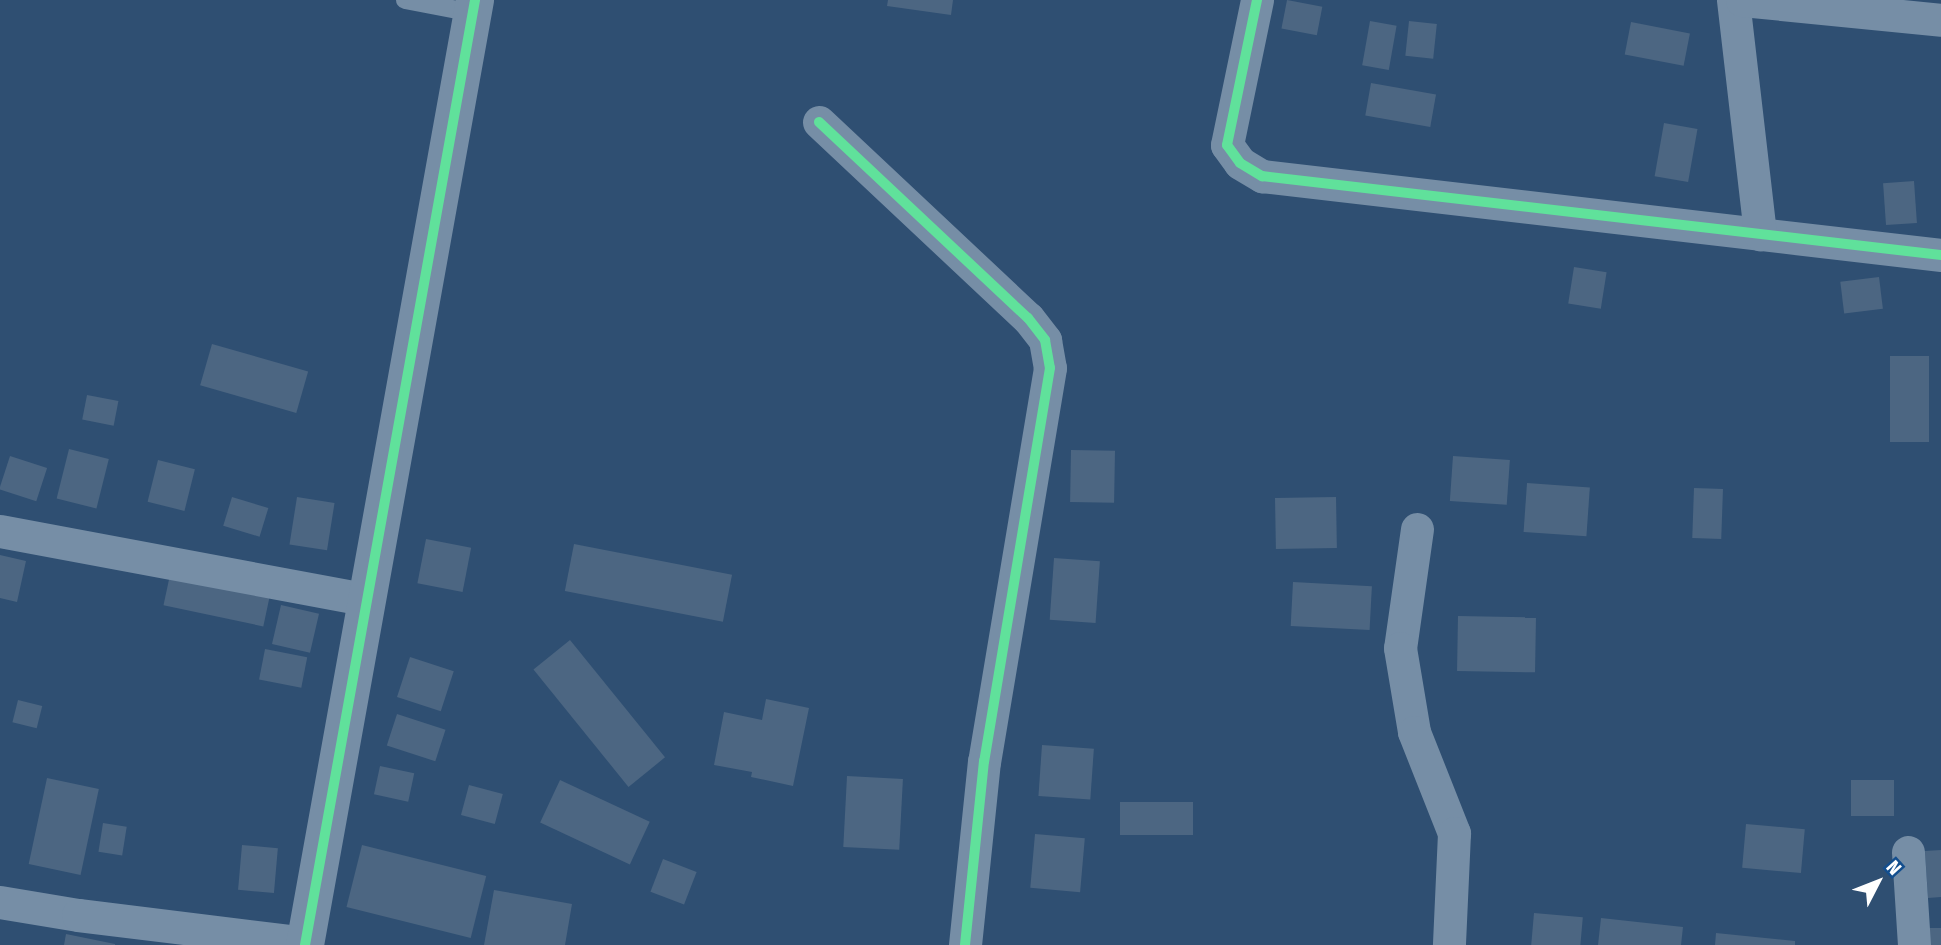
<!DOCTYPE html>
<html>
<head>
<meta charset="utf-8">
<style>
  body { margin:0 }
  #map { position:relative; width:1941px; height:945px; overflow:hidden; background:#2f4f72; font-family:"Fira Sans Condensed",sans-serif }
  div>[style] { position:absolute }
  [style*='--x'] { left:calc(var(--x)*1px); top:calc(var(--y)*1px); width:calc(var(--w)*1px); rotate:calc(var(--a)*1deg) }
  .building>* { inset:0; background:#4c6682; transform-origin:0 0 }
  .service>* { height:18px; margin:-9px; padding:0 9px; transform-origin:9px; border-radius:9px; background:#768ea6 }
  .minor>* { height:33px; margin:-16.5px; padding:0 16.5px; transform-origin:16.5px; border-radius:16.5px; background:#768ea6 }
  .tertiary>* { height:38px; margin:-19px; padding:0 19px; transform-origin:19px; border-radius:19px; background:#768ea6 }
  .cycleway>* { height:10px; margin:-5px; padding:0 5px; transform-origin:5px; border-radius:5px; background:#60e19b }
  span { translate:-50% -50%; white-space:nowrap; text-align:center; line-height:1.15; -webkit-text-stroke:7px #134e8e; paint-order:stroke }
  .north { position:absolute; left:1843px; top:847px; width:70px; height:70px; -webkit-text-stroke:5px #134e8e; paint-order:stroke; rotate:48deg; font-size:19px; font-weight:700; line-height:28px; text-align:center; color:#fff }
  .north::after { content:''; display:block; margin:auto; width:24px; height:32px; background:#fff; clip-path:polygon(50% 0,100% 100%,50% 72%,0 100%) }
</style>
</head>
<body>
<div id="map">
  <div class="building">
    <i style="clip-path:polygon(888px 0,953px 0,951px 15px,887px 6px)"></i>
    <i style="left:1287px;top:0;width:36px;height:29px;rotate:11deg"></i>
    <i style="left:1370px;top:21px;width:27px;height:45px;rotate:10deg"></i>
    <i style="left:1409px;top:21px;width:28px;height:35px;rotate:6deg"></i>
    <i style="left:1631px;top:22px;width:60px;height:33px;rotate:11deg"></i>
    <i style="left:1371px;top:83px;width:66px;height:33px;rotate:10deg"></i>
    <i style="left:1664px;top:123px;width:34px;height:54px;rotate:10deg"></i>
    <i style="left:1914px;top:181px;width:42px;height:31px;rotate:86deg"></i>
    <i style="left:1574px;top:267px;width:33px;height:37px;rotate:9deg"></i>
    <i style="left:1879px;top:277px;width:32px;height:39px;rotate:83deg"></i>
    <i style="left:212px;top:344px;width:100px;height:43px;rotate:16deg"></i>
    <i style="left:1890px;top:356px;width:39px;height:86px"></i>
    <i style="left:87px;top:395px;width:32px;height:25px;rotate:11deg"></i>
    <i style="left:69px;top:449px;width:41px;height:51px;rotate:14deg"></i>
    <i style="left:1071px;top:450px;width:44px;height:52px;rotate:1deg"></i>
    <i style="left:10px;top:456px;width:39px;height:35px;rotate:18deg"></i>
    <i style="left:1453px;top:456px;width:57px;height:45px;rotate:4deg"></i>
    <i style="left:158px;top:460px;width:38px;height:43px;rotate:14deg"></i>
    <i style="left:1527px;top:483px;width:63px;height:49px;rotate:4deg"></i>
    <i style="left:1694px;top:488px;width:29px;height:50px;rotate:2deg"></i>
    <i style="left:232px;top:497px;width:38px;height:30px;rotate:17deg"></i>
    <i style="left:297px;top:497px;width:38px;height:48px;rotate:9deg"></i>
    <i style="left:1336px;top:497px;width:51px;height:61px;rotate:89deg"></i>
    <i style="left:426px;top:539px;width:46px;height:45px;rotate:11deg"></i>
    <i style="left:574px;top:544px;width:161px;height:48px;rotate:11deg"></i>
    <i style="clip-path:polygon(0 555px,26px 561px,17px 602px,0 598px)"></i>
    <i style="left:1054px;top:558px;width:46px;height:62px;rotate:4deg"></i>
    <i style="left:171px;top:570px;width:102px;height:36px;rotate:12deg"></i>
    <i style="left:1293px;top:582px;width:79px;height:44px;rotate:3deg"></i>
    <i style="left:281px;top:605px;width:39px;height:40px;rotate:13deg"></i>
    <i style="left:1458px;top:616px;width:78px;height:55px;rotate:1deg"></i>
    <i style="left:570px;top:640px;width:151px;height:47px;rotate:51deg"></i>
    <i style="left:265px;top:649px;width:43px;height:31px;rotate:11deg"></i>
    <i style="left:410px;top:657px;width:46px;height:42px;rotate:18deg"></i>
    <i style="clip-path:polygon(766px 699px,809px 708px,793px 786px,751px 777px,752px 772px,714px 765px,724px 712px,762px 720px)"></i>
    <i style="left:18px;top:700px;width:25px;height:23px;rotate:14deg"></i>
    <i style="left:397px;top:714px;width:51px;height:33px;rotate:18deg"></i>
    <i style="left:1042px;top:745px;width:52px;height:51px;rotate:4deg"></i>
    <i style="left:380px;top:766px;width:35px;height:29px;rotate:12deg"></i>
    <i style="left:847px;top:776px;width:56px;height:71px;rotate:3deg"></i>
    <i style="left:47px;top:778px;width:53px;height:88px;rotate:12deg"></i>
    <i style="left:560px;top:780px;width:99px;height:47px;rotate:25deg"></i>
    <i style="left:1851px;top:780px;width:43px;height:36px"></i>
    <i style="left:469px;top:785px;width:35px;height:31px;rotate:15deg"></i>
    <i style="left:1193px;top:802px;width:33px;height:73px;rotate:90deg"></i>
    <i style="left:103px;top:823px;width:24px;height:29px;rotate:9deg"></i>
    <i style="left:1746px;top:824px;width:59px;height:44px;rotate:5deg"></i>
    <i style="left:1035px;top:834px;width:50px;height:54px;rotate:5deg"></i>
    <i style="left:242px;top:845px;width:36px;height:45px;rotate:5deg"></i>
    <i style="left:362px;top:845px;width:128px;height:64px;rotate:14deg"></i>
    <i style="clip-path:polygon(1941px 850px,1941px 897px,1928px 898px,1925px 851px)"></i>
    <i style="left:663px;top:859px;width:36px;height:35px;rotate:21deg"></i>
    <i style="clip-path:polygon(494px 890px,572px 904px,565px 945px,484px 945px)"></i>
    <i style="left:1534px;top:913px;width:49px;height:32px;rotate:5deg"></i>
    <i style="clip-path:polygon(1601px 918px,1683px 927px,1681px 945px,1598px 945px)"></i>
    <i style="left:1927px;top:928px;width:14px;height:17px"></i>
    <i style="clip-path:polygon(1716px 933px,1795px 941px,1795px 945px,1715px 945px)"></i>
    <i style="clip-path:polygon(66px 934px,115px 944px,115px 945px,64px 945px)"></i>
  </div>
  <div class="service">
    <i style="--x:405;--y:0;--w:69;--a:10.8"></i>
  </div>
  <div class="minor">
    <i style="--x:1257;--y:0;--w:148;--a:101.7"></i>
    <i style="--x:1227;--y:145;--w:22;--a:54"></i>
    <i style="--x:1240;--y:163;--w:26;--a:31"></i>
    <i style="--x:1262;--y:176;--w:684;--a:6.64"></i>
    <i style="--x:1733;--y:0;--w:236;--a:83.4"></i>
    <i style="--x:1742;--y:0;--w:200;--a:5.7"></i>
    <i style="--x:819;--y:122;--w:287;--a:43.2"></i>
    <i style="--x:1028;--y:318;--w:28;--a:52"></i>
    <i style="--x:1045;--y:340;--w:28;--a:80"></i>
    <i style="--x:1050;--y:368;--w:399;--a:99.5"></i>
    <i style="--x:984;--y:761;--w:185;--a:95.9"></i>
    <i style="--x:1417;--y:529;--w:120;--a:98.1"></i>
    <i style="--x:1400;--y:648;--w:85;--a:80.5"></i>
    <i style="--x:1414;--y:732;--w:109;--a:68.4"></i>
    <i style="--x:1454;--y:833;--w:112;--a:92.6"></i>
    <i style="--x:0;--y:531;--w:374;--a:10.6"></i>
    <i style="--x:1908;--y:852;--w:93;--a:86.3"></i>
    <i style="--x:0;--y:902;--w:79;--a:9.5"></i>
    <i style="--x:78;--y:915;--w:229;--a:7"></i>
  </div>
  <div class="tertiary">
    <i style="--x:305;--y:945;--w:960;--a:-79.8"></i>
  </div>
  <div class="cycleway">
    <i style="--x:1257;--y:0;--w:148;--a:101.7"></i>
    <i style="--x:1227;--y:145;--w:22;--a:54"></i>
    <i style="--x:1240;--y:163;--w:26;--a:31"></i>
    <i style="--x:1262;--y:176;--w:684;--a:6.64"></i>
    <i style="--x:819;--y:122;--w:287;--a:43.2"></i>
    <i style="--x:1028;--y:318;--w:28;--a:52"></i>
    <i style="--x:1045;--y:340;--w:28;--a:80"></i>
    <i style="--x:1050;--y:368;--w:399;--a:99.5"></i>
    <i style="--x:984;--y:761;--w:185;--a:95.9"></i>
    <i style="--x:305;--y:945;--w:960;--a:-79.8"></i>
  </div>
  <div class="north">N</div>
</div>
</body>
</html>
